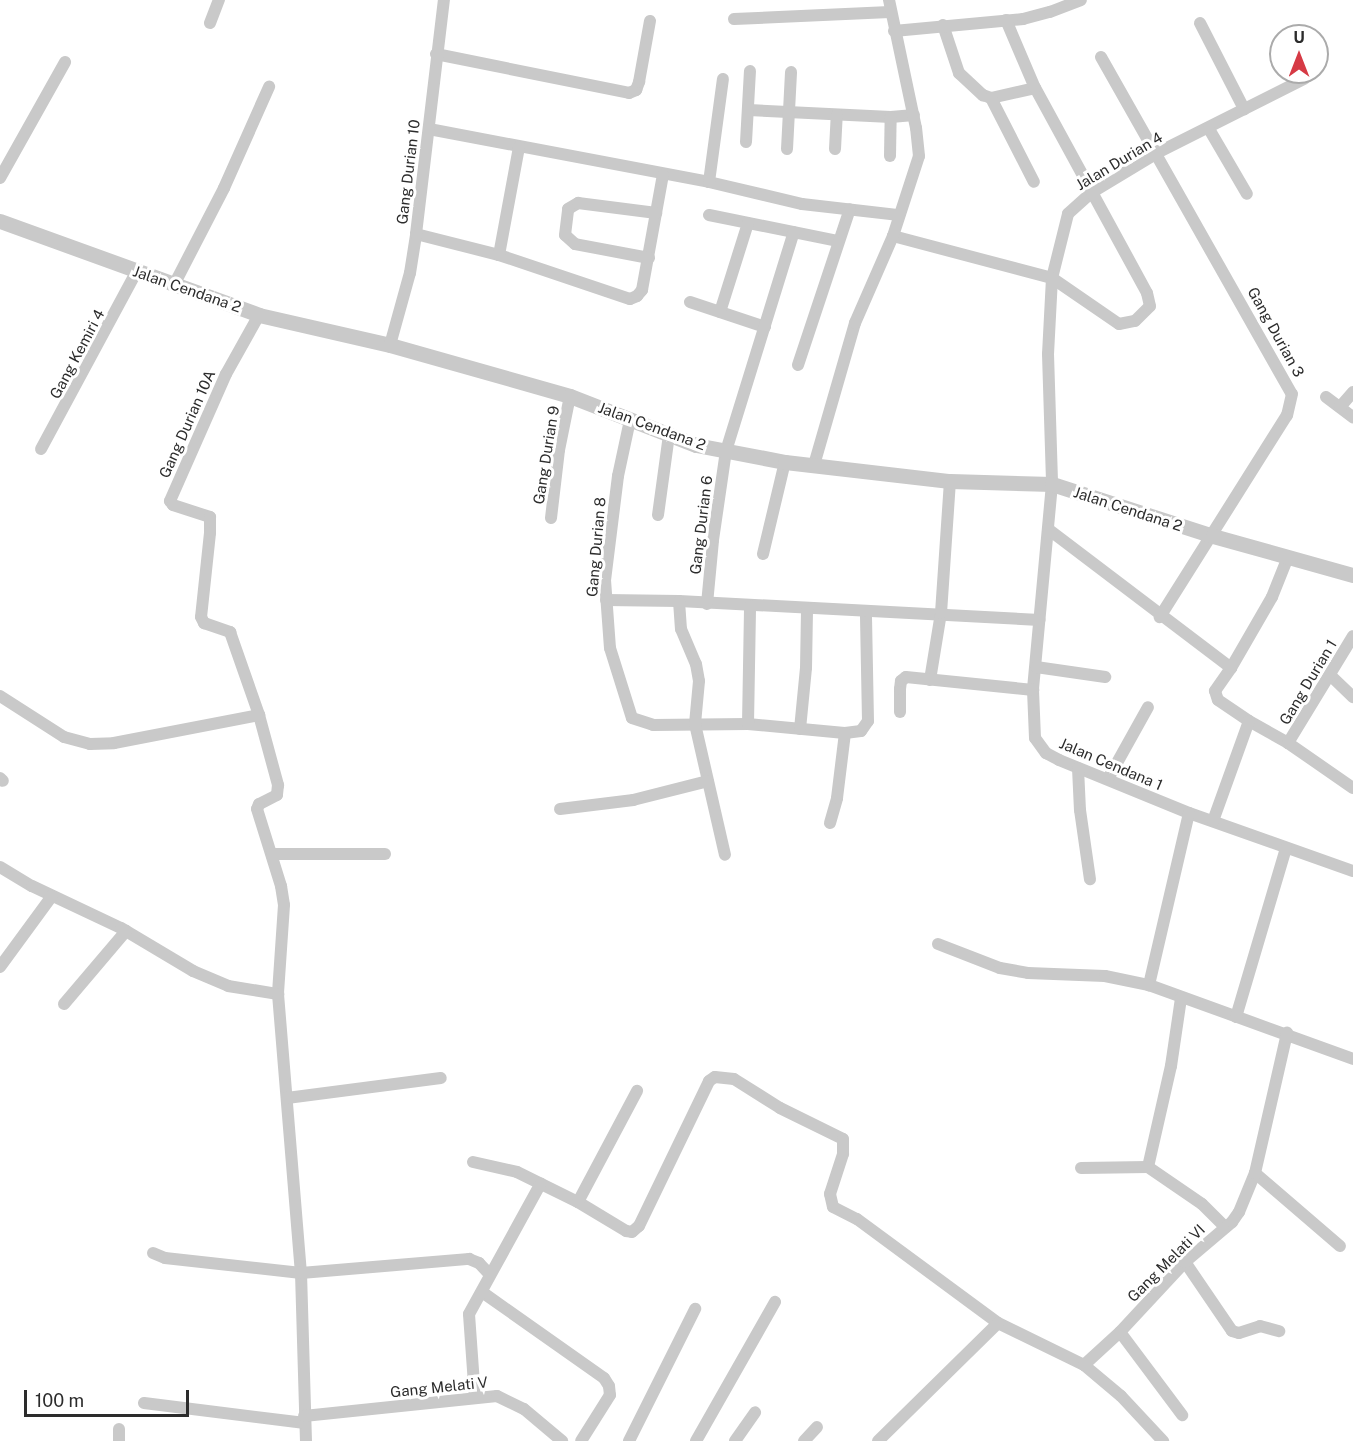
<!DOCTYPE html>
<html>
<head>
<meta charset="utf-8">
<style>
  body { margin:0 }
  #map { position:relative; width:1353px; height:1441px; overflow:hidden; background:#fff; font-family:"Public Sans",sans-serif }
  div>[style] { position:absolute }
  [style*='--x'] { left:calc(var(--x)*1px); top:calc(var(--y)*1px); width:calc(var(--w)*1px); rotate:calc(var(--a)*1deg) }
  .minor>* { height:12px; margin:-6px; padding:0 6px; transform-origin:6px; border-radius:6px; background:#c9c9c9 }
  .tertiary>* { height:15px; margin:-7.5px; padding:0 7.5px; transform-origin:7.5px; border-radius:7.5px; background:#c9c9c9 }
  span { translate:-50% -50%; white-space:nowrap; text-align:center; line-height:1.15; -webkit-text-stroke:6px #fff; paint-order:stroke }
  .street-label { font-size:15px; color:#2c2c2c }
  .north { position:absolute; left:1269px; top:24px; width:60px; height:60px; box-sizing:border-box; background:#fff; border:2px solid #ababab; border-radius:50%; rotate:0deg; font-size:16px; font-weight:700; line-height:24px; text-align:center; color:#2c2c2c }
  .north::after { content:''; display:block; margin:auto; width:21px; height:27px; background:#d63a45; clip-path:polygon(50% 0,100% 100%,50% 72%,0 100%) }
  .scale { position:absolute; left:24px; top:1390px; width:165px; height:27px; box-sizing:border-box; border:3px solid #2c2c2c; border-top:0; padding-left:8px; font-size:18px; line-height:21px; white-space:nowrap; color:#2c2c2c; -webkit-text-stroke:4px #fff; paint-order:stroke }
</style>
</head>
<body>
<div id="map">
  <div class="minor">
    <i style="--x:734;--y:19;--w:156;--a:-2.6"></i>
    <i style="--x:210;--y:23;--w:25;--a:-69"></i>
    <i style="--x:1200;--y:23;--w:97;--a:62.9"></i>
    <i style="--x:943;--y:25;--w:51;--a:71.6"></i>
    <i style="--x:959;--y:73;--w:33;--a:43"></i>
    <i style="--x:983;--y:95;--w:9;--a:21"></i>
    <i style="--x:991;--y:98;--w:45;--a:-12.8"></i>
    <i style="--x:894;--y:31;--w:130;--a:-5.3"></i>
    <i style="--x:1023;--y:19;--w:28;--a:-15"></i>
    <i style="--x:1050;--y:12;--w:33;--a:-21"></i>
    <i style="--x:436;--y:54;--w:197;--a:11.4"></i>
    <i style="--x:629;--y:93;--w:8;--a:-23"></i>
    <i style="--x:636;--y:90;--w:9;--a:-69"></i>
    <i style="--x:639;--y:82;--w:62;--a:-79.8"></i>
    <i style="--x:1101;--y:57;--w:387;--a:60.5"></i>
    <i style="--x:1292;--y:394;--w:22;--a:103"></i>
    <i style="--x:1287;--y:415;--w:239;--a:122.2"></i>
    <i style="--x:1304;--y:79;--w:165;--a:153.3"></i>
    <i style="--x:1157;--y:153;--w:77;--a:148.8"></i>
    <i style="--x:1091;--y:193;--w:31;--a:138"></i>
    <i style="--x:1068;--y:214;--w:66;--a:104"></i>
    <i style="--x:1052;--y:278;--w:76;--a:93"></i>
    <i style="--x:1048;--y:354;--w:130;--a:88.2"></i>
    <i style="--x:1052;--y:484;--w:207;--a:95.3"></i>
    <i style="--x:1033;--y:690;--w:48;--a:87.6"></i>
    <i style="--x:1035;--y:738;--w:19;--a:54"></i>
    <i style="--x:1046;--y:753;--w:15;--a:28"></i>
    <i style="--x:1059;--y:760;--w:140;--a:22.2"></i>
    <i style="--x:1189;--y:813;--w:174;--a:19.5"></i>
    <i style="--x:991;--y:98;--w:94;--a:62.9"></i>
    <i style="--x:749;--y:110;--w:142;--a:2.8"></i>
    <i style="--x:891;--y:117;--w:23;--a:-5"></i>
    <i style="--x:429;--y:129;--w:285;--a:10.7"></i>
    <i style="--x:709;--y:182;--w:96;--a:13.3"></i>
    <i style="--x:802;--y:204;--w:98;--a:6.5"></i>
    <i style="--x:1209;--y:129;--w:75;--a:59.7"></i>
    <i style="--x:746;--y:142;--w:71;--a:-86.8"></i>
    <i style="--x:787;--y:149;--w:77;--a:-87"></i>
    <i style="--x:835;--y:149;--w:34;--a:-87"></i>
    <i style="--x:890;--y:156;--w:39;--a:-89"></i>
    <i style="--x:0;--y:178;--w:133;--a:-60.7"></i>
    <i style="--x:709;--y:182;--w:104;--a:-82.3"></i>
    <i style="--x:709;--y:215;--w:132;--a:11.4"></i>
    <i style="--x:416;--y:234;--w:86;--a:14.2"></i>
    <i style="--x:499;--y:255;--w:138;--a:18.6"></i>
    <i style="--x:630;--y:299;--w:8;--a:-23"></i>
    <i style="--x:637;--y:296;--w:8;--a:-50"></i>
    <i style="--x:642;--y:290;--w:117;--a:-79.7"></i>
    <i style="--x:893;--y:236;--w:164;--a:14.8"></i>
    <i style="--x:1052;--y:278;--w:81;--a:34.5"></i>
    <i style="--x:1119;--y:324;--w:16;--a:-11"></i>
    <i style="--x:1135;--y:321;--w:21;--a:-45"></i>
    <i style="--x:1150;--y:306;--w:13;--a:-103"></i>
    <i style="--x:1147;--y:293;--w:234;--a:-118.6"></i>
    <i style="--x:1035;--y:88;--w:74;--a:-113.1"></i>
    <i style="--x:499;--y:255;--w:110;--a:-79.5"></i>
    <i style="--x:649;--y:258;--w:75;--a:-169.3"></i>
    <i style="--x:575;--y:244;--w:13;--a:-138"></i>
    <i style="--x:565;--y:235;--w:26;--a:-83"></i>
    <i style="--x:568;--y:209;--w:12;--a:-31"></i>
    <i style="--x:578;--y:203;--w:79;--a:7.3"></i>
    <i style="--x:175;--y:283;--w:107;--a:-62.7"></i>
    <i style="--x:224;--y:188;--w:111;--a:-66"></i>
    <i style="--x:690;--y:302;--w:79;--a:18.4"></i>
    <i style="--x:720;--y:312;--w:93;--a:-72.5"></i>
    <i style="--x:259;--y:315;--w:68;--a:119.2"></i>
    <i style="--x:226;--y:374;--w:139;--a:113.8"></i>
    <i style="--x:170;--y:501;--w:5;--a:53"></i>
    <i style="--x:173;--y:505;--w:39;--a:18"></i>
    <i style="--x:210;--y:517;--w:16;--a:90"></i>
    <i style="--x:210;--y:533;--w:84;--a:96.1"></i>
    <i style="--x:201;--y:617;--w:7;--a:63"></i>
    <i style="--x:204;--y:623;--w:28;--a:19"></i>
    <i style="--x:230;--y:632;--w:88;--a:70.7"></i>
    <i style="--x:259;--y:715;--w:73;--a:74.8"></i>
    <i style="--x:278;--y:785;--w:10;--a:96"></i>
    <i style="--x:277;--y:795;--w:20;--a:153"></i>
    <i style="--x:259;--y:804;--w:5;--a:112"></i>
    <i style="--x:257;--y:809;--w:81;--a:72.7"></i>
    <i style="--x:281;--y:886;--w:19;--a:81"></i>
    <i style="--x:284;--y:905;--w:89;--a:93.9"></i>
    <i style="--x:390;--y:345;--w:75;--a:-74.5"></i>
    <i style="--x:410;--y:273;--w:39;--a:-81"></i>
    <i style="--x:416;--y:234;--w:236;--a:-83.2"></i>
    <i style="--x:798;--y:365;--w:164;--a:-71.6"></i>
    <i style="--x:1326;--y:397;--w:34;--a:37"></i>
    <i style="--x:1340;--y:407;--w:20;--a:-49"></i>
    <i style="--x:630;--y:420;--w:57;--a:102.1"></i>
    <i style="--x:618;--y:476;--w:105;--a:97.1"></i>
    <i style="--x:605;--y:580;--w:68;--a:85.8"></i>
    <i style="--x:610;--y:648;--w:73;--a:72.6"></i>
    <i style="--x:632;--y:718;--w:22;--a:18"></i>
    <i style="--x:653;--y:725;--w:95;--a:-0.6"></i>
    <i style="--x:748;--y:724;--w:97;--a:5.3"></i>
    <i style="--x:845;--y:733;--w:16;--a:-7"></i>
    <i style="--x:861;--y:731;--w:12;--a:-55"></i>
    <i style="--x:868;--y:721;--w:109;--a:-91.1"></i>
    <i style="--x:41;--y:449;--w:202;--a:-61.7"></i>
    <i style="--x:814;--y:465;--w:148;--a:-73.9"></i>
    <i style="--x:855;--y:323;--w:95;--a:-66.4"></i>
    <i style="--x:893;--y:236;--w:84;--a:-72"></i>
    <i style="--x:919;--y:156;--w:28;--a:-96"></i>
    <i style="--x:916;--y:128;--w:131;--a:-101.9"></i>
    <i style="--x:658;--y:515;--w:81;--a:-82.2"></i>
    <i style="--x:551;--y:518;--w:68;--a:-83.3"></i>
    <i style="--x:559;--y:450;--w:55;--a:-78.5"></i>
    <i style="--x:1048;--y:529;--w:230;--a:37.2"></i>
    <i style="--x:1231;--y:668;--w:28;--a:125"></i>
    <i style="--x:1215;--y:691;--w:9;--a:72"></i>
    <i style="--x:1218;--y:700;--w:37;--a:34"></i>
    <i style="--x:1249;--y:721;--w:45;--a:29.4"></i>
    <i style="--x:1288;--y:743;--w:79;--a:34.7"></i>
    <i style="--x:763;--y:554;--w:95;--a:-76.6"></i>
    <i style="--x:606;--y:600;--w:73;--a:0.8"></i>
    <i style="--x:679;--y:601;--w:361;--a:3"></i>
    <i style="--x:679;--y:601;--w:28;--a:86"></i>
    <i style="--x:681;--y:629;--w:38;--a:67"></i>
    <i style="--x:696;--y:664;--w:17;--a:80"></i>
    <i style="--x:699;--y:681;--w:43;--a:95.3"></i>
    <i style="--x:695;--y:724;--w:134;--a:77.1"></i>
    <i style="--x:707;--y:604;--w:64;--a:-84.6"></i>
    <i style="--x:713;--y:540;--w:90;--a:-81.7"></i>
    <i style="--x:726;--y:451;--w:229;--a:-72.8"></i>
    <i style="--x:1036;--y:667;--w:70;--a:8.2"></i>
    <i style="--x:1231;--y:668;--w:82;--a:-60"></i>
    <i style="--x:1272;--y:597;--w:43;--a:-68.2"></i>
    <i style="--x:1330;--y:675;--w:32;--a:44"></i>
    <i style="--x:930;--y:680;--w:68;--a:-80.7"></i>
    <i style="--x:941;--y:613;--w:132;--a:-86.1"></i>
    <i style="--x:0;--y:696;--w:76;--a:32.6"></i>
    <i style="--x:64;--y:737;--w:27;--a:15"></i>
    <i style="--x:90;--y:744;--w:24;--a:-2"></i>
    <i style="--x:114;--y:743;--w:148;--a:-10.9"></i>
    <i style="--x:900;--y:712;--w:23;--a:-90"></i>
    <i style="--x:900;--y:689;--w:8;--a:-83"></i>
    <i style="--x:901;--y:681;--w:6;--a:-39"></i>
    <i style="--x:906;--y:677;--w:128;--a:5.8"></i>
    <i style="--x:748;--y:724;--w:118;--a:-89"></i>
    <i style="--x:800;--y:729;--w:61;--a:-84.4"></i>
    <i style="--x:806;--y:668;--w:60;--a:-89"></i>
    <i style="--x:1288;--y:743;--w:125;--a:-58.7"></i>
    <i style="--x:1078;--y:768;--w:42;--a:87.3"></i>
    <i style="--x:1080;--y:810;--w:70;--a:81.8"></i>
    <i style="--x:0;--y:778;--w:4;--a:45"></i>
    <i style="--x:1108;--y:779;--w:82;--a:-60.9"></i>
    <i style="--x:560;--y:809;--w:74;--a:-7"></i>
    <i style="--x:633;--y:800;--w:77;--a:-14.2"></i>
    <i style="--x:1189;--y:813;--w:177;--a:103.1"></i>
    <i style="--x:1149;--y:985;--w:217;--a:19.9"></i>
    <i style="--x:1213;--y:821;--w:106;--a:-70.2"></i>
    <i style="--x:830;--y:823;--w:26;--a:-74"></i>
    <i style="--x:837;--y:798;--w:65;--a:-83"></i>
    <i style="--x:272;--y:854;--w:113;--a:0"></i>
    <i style="--x:0;--y:867;--w:37;--a:31"></i>
    <i style="--x:32;--y:886;--w:98;--a:25.3"></i>
    <i style="--x:121;--y:928;--w:84;--a:30.8"></i>
    <i style="--x:193;--y:971;--w:38;--a:23"></i>
    <i style="--x:228;--y:986;--w:51;--a:9.1"></i>
    <i style="--x:278;--y:994;--w:280;--a:85.3"></i>
    <i style="--x:301;--y:1273;--w:168;--a:88.3"></i>
    <i style="--x:938;--y:944;--w:66;--a:21.2"></i>
    <i style="--x:1000;--y:968;--w:28;--a:10"></i>
    <i style="--x:1028;--y:973;--w:77;--a:2.2"></i>
    <i style="--x:1105;--y:976;--w:45;--a:11.6"></i>
    <i style="--x:0;--y:967;--w:88;--a:-53.8"></i>
    <i style="--x:64;--y:1004;--w:96;--a:-49.7"></i>
    <i style="--x:1236;--y:1017;--w:176;--a:-73.5"></i>
    <i style="--x:287;--y:1098;--w:155;--a:-7.4"></i>
    <i style="--x:473;--y:1162;--w:45;--a:12.8"></i>
    <i style="--x:517;--y:1172;--w:68;--a:26.2"></i>
    <i style="--x:578;--y:1202;--w:56;--a:31.1"></i>
    <i style="--x:626;--y:1231;--w:6;--a:9"></i>
    <i style="--x:632;--y:1232;--w:9;--a:-41"></i>
    <i style="--x:639;--y:1226;--w:161;--a:-64.2"></i>
    <i style="--x:709;--y:1081;--w:7;--a:-34"></i>
    <i style="--x:715;--y:1077;--w:19;--a:6"></i>
    <i style="--x:734;--y:1079;--w:54;--a:32.2"></i>
    <i style="--x:780;--y:1108;--w:70;--a:26.2"></i>
    <i style="--x:843;--y:1139;--w:15;--a:90"></i>
    <i style="--x:843;--y:1154;--w:42;--a:108"></i>
    <i style="--x:830;--y:1194;--w:13;--a:77"></i>
    <i style="--x:833;--y:1207;--w:27;--a:27"></i>
    <i style="--x:857;--y:1219;--w:175;--a:36.4"></i>
    <i style="--x:998;--y:1323;--w:96;--a:26"></i>
    <i style="--x:1084;--y:1365;--w:48;--a:40"></i>
    <i style="--x:1121;--y:1396;--w:62;--a:47"></i>
    <i style="--x:1148;--y:1167;--w:104;--a:-77.2"></i>
    <i style="--x:1171;--y:1066;--w:69;--a:-81.6"></i>
    <i style="--x:1081;--y:1168;--w:67;--a:-0.9"></i>
    <i style="--x:1148;--y:1167;--w:65;--a:34.4"></i>
    <i style="--x:1202;--y:1204;--w:33;--a:45"></i>
    <i style="--x:1255;--y:1173;--w:112;--a:40.7"></i>
    <i style="--x:578;--y:1202;--w:126;--a:-62"></i>
    <i style="--x:153;--y:1253;--w:13;--a:23"></i>
    <i style="--x:165;--y:1258;--w:137;--a:6.3"></i>
    <i style="--x:301;--y:1273;--w:169;--a:-4.8"></i>
    <i style="--x:469;--y:1259;--w:11;--a:22"></i>
    <i style="--x:479;--y:1263;--w:16;--a:47"></i>
    <i style="--x:1185;--y:1262;--w:83;--a:55.7"></i>
    <i style="--x:1232;--y:1331;--w:7;--a:16"></i>
    <i style="--x:1239;--y:1333;--w:22;--a:-18"></i>
    <i style="--x:1260;--y:1326;--w:20;--a:15"></i>
    <i style="--x:482;--y:1292;--w:149;--a:35.2"></i>
    <i style="--x:604;--y:1378;--w:9;--a:58"></i>
    <i style="--x:609;--y:1386;--w:9;--a:84"></i>
    <i style="--x:610;--y:1395;--w:54;--a:122.2"></i>
    <i style="--x:1120;--y:1332;--w:104;--a:53.2"></i>
    <i style="--x:1084;--y:1365;--w:49;--a:-42.5"></i>
    <i style="--x:1120;--y:1332;--w:96;--a:-47.1"></i>
    <i style="--x:1185;--y:1262;--w:62;--a:-40.4"></i>
    <i style="--x:1232;--y:1222;--w:12;--a:-55"></i>
    <i style="--x:1239;--y:1212;--w:42;--a:-67.7"></i>
    <i style="--x:1255;--y:1173;--w:144;--a:-77.1"></i>
    <i style="--x:475;--y:1398;--w:84;--a:-94.1"></i>
    <i style="--x:469;--y:1314;--w:149;--a:-61.2"></i>
    <i style="--x:144;--y:1403;--w:162;--a:7.1"></i>
    <i style="--x:304;--y:1416;--w:194;--a:-5.9"></i>
    <i style="--x:497;--y:1396;--w:30;--a:26"></i>
    <i style="--x:524;--y:1409;--w:50;--a:40.1"></i>
    <i style="--x:119;--y:1441;--w:12;--a:-90"></i>
    <i style="--x:629;--y:1441;--w:148;--a:-63.4"></i>
    <i style="--x:696;--y:1441;--w:160;--a:-60.4"></i>
    <i style="--x:735;--y:1441;--w:35;--a:-55"></i>
    <i style="--x:804;--y:1441;--w:19;--a:-47"></i>
    <i style="--x:878;--y:1441;--w:168;--a:-44.5"></i>
  </div>
  <div class="tertiary">
    <i style="--x:0;--y:221;--w:276;--a:19.9"></i>
    <i style="--x:259;--y:315;--w:134;--a:12.9"></i>
    <i style="--x:390;--y:345;--w:187;--a:15.8"></i>
    <i style="--x:570;--y:396;--w:135;--a:21.3"></i>
    <i style="--x:696;--y:445;--w:91;--a:10.8"></i>
    <i style="--x:785;--y:462;--w:166;--a:6.6"></i>
    <i style="--x:950;--y:481;--w:102;--a:1.7"></i>
    <i style="--x:1052;--y:484;--w:169;--a:17.9"></i>
    <i style="--x:1213;--y:536;--w:145;--a:15.6"></i>
  </div>
  <div class="street-label">
    <span style="left:1119px;top:161px;rotate:-31deg">Jalan Durian 4</span>
    <span style="left:408px;top:172px;rotate:-83deg">Gang Durian 10</span>
    <span style="left:187px;top:289px;rotate:19deg">Jalan Cendana 2</span>
    <span style="left:1276px;top:332px;rotate:61deg">Gang Durian 3</span>
    <span style="left:77px;top:354px;rotate:-62deg">Gang Kemiri 4</span>
    <span style="left:187px;top:424px;rotate:-66deg">Gang Durian 10A</span>
    <span style="left:652px;top:426px;rotate:20deg">Jalan Cendana 2</span>
    <span style="left:546px;top:455px;rotate:-81deg">Gang Durian 9</span>
    <span style="left:1128px;top:509px;rotate:18deg">Jalan Cendana 2</span>
    <span style="left:701px;top:525px;rotate:-83deg">Gang Durian 6</span>
    <span style="left:596px;top:547px;rotate:-85deg">Gang Durian 8</span>
    <span style="left:1308px;top:682px;rotate:-59deg">Gang Durian 1</span>
    <span style="left:1111px;top:764px;rotate:23deg">Jalan Cendana 1</span>
    <span style="left:1166px;top:1263px;rotate:-45deg">Gang Melati VI</span>
    <span style="left:439px;top:1387px;rotate:-6deg">Gang Melati V</span>
  </div>
  <div class="north">U</div>
  <div class="scale">100 m</div>
</div>
</body>
</html>
